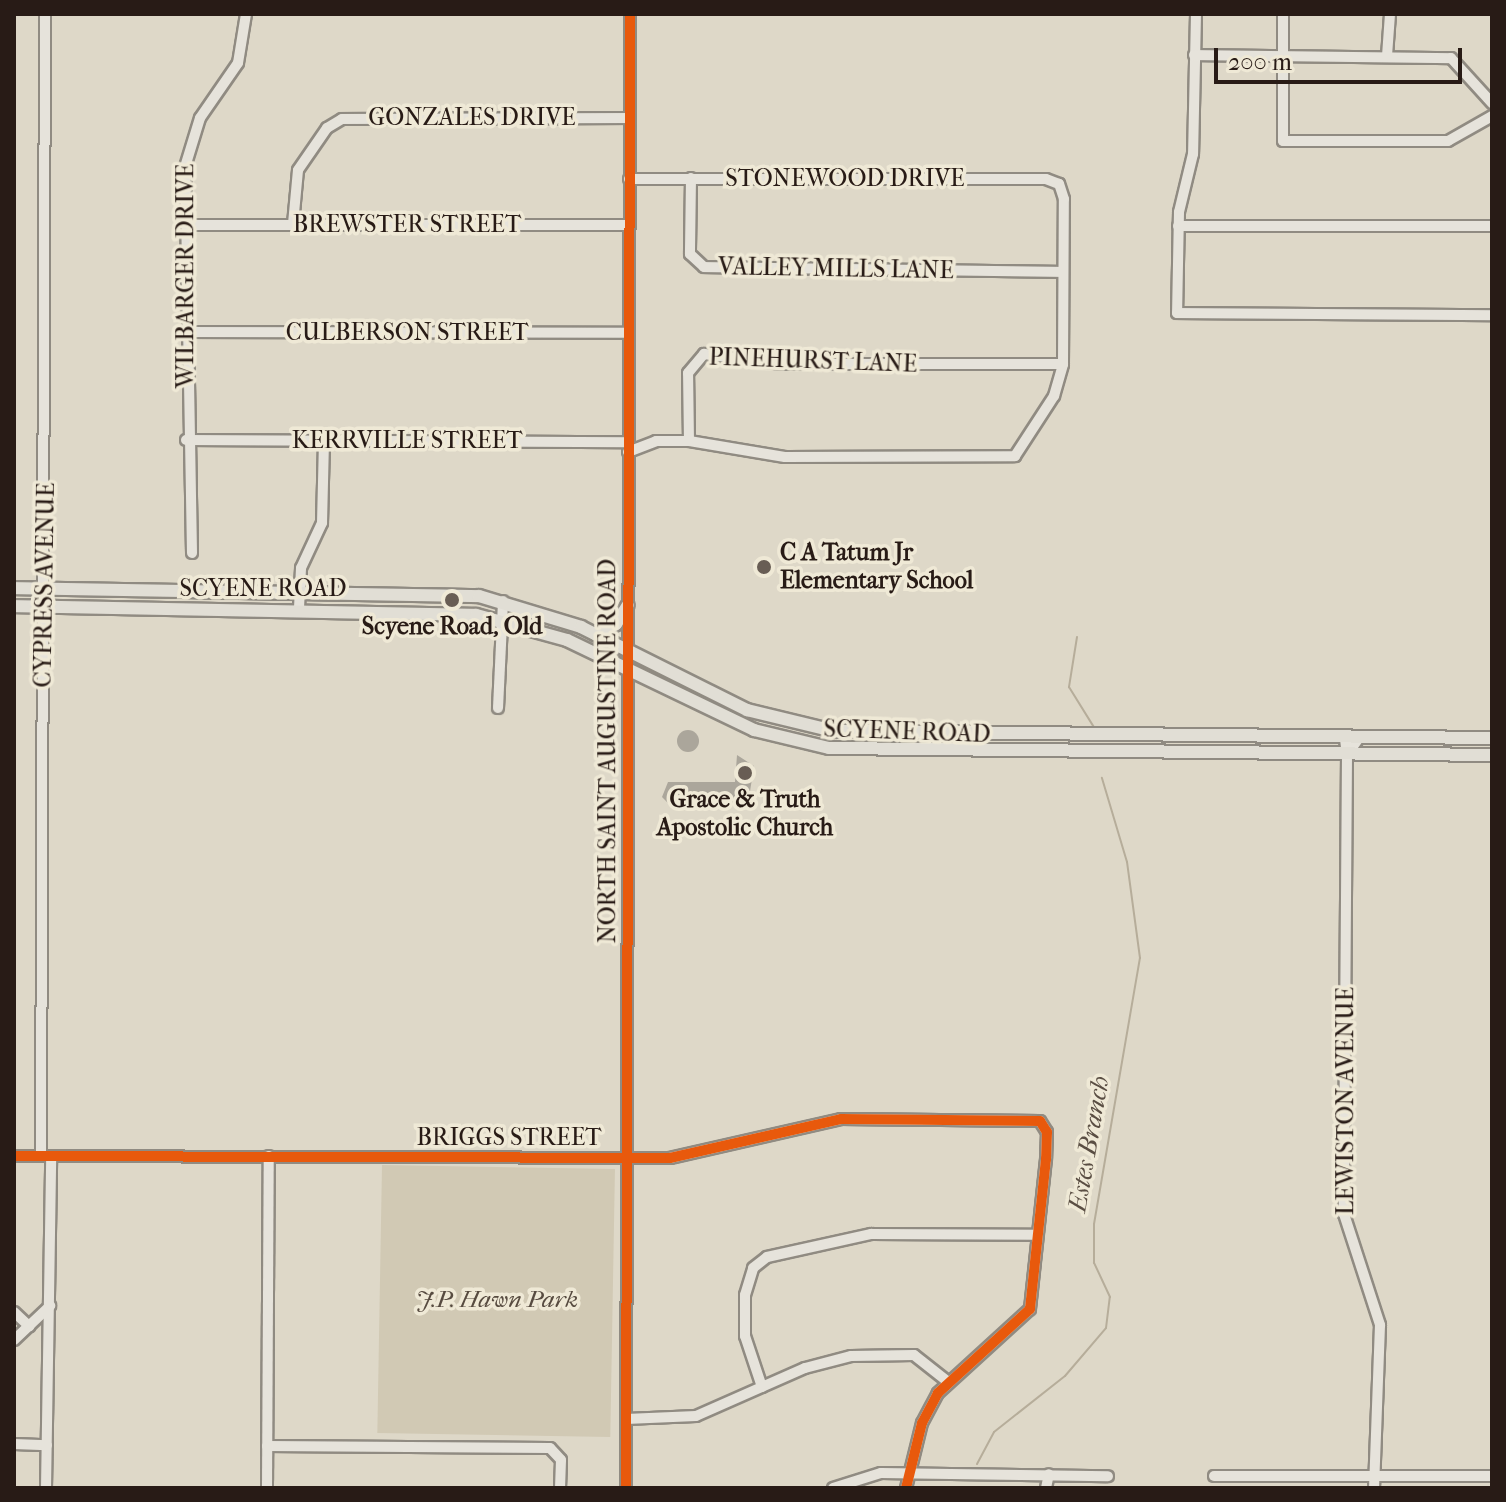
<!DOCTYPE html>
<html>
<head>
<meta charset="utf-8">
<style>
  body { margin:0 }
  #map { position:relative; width:1506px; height:1502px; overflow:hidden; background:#ded8c8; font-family:"IM FELL French Canon",serif }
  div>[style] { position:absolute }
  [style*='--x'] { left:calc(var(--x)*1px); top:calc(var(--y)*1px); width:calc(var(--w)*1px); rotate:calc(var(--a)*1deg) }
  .green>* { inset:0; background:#d1c9b4; transform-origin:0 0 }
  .stream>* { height:2px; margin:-1px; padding:0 1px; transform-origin:1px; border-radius:1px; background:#b6ad9a }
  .building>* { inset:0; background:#aba69b }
  .round { border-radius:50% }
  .roads { filter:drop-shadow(2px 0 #908b82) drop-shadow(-2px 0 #908b82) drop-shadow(0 2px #908b82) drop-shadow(0 -2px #908b82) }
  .minor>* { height:10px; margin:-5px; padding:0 5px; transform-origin:5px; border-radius:5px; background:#e6e3db }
  .major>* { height:12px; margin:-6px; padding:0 6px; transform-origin:6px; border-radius:6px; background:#e1ded5 }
  .cycleway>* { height:10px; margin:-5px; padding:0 5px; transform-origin:5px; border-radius:5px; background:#e8590c }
  .dots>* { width:22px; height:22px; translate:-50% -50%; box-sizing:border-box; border:4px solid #efe9d6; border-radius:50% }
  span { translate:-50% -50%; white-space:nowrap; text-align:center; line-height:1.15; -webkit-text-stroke:7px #efe9d6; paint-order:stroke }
  .street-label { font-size:24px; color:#281b16 }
  .poi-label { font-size:24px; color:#281b16; font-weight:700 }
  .left { translate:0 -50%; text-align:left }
  .park-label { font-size:24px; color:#574b40; font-style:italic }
  .water-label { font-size:26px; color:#5a4e43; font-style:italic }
  .frame { position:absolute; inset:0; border:16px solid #281b16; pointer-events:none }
  .scale { position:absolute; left:1214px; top:48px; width:248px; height:36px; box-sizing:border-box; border:4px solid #281b16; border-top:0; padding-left:10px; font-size:24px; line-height:28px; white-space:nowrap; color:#281b16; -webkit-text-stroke:6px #efe9d6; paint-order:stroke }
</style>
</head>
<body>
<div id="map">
  <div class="green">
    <i style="left:382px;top:1165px;width:233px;height:268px;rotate:1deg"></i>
  </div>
  <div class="stream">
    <i style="--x:1077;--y:637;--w:51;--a:99.1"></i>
    <i style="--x:1069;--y:687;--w:49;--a:58.2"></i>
    <i style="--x:977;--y:1464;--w:36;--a:-62"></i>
    <i style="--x:994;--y:1432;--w:90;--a:-38.3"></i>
    <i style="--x:1065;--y:1376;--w:63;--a:-49.5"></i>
    <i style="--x:1106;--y:1328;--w:31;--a:-83"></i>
    <i style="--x:1110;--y:1297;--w:38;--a:-115"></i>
    <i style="--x:1094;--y:1263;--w:39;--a:-90"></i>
    <i style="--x:1094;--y:1224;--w:270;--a:-80.2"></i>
    <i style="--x:1140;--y:958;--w:97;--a:-97.7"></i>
    <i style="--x:1127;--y:862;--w:88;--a:-106.6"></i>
  </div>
  <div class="building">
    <i class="round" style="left:677px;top:730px;width:22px;height:22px"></i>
    <i style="clip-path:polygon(737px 755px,754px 766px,748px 804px,668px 803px,662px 797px,668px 782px,735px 782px)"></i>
  </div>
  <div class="roads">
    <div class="minor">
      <i style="--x:1196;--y:14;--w:140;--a:91.2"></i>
      <i style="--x:1193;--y:154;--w:60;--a:103.6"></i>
      <i style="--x:1179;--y:212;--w:101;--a:91.1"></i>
      <i style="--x:1177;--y:313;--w:315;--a:0.4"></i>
      <i style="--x:1283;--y:14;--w:127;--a:90"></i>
      <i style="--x:1283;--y:141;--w:165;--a:0"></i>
      <i style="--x:1448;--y:141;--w:51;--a:-29.6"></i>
      <i style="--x:1194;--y:55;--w:257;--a:0.7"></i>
      <i style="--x:1451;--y:58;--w:61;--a:47.7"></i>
      <i style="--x:1387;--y:56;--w:42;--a:-85.9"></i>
      <i style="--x:691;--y:178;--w:76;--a:90.8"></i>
      <i style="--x:690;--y:254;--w:19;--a:43"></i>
      <i style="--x:704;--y:267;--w:359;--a:0.8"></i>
      <i style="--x:293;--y:224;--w:54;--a:-84.7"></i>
      <i style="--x:298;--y:170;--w:51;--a:-55.4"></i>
      <i style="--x:327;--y:128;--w:17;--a:-31"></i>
      <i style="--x:342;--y:119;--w:287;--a:-0.2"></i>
      <i style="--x:186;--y:225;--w:443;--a:0"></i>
      <i style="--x:1178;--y:226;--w:314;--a:0"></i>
      <i style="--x:186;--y:332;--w:442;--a:0.1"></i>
      <i style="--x:186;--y:440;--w:442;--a:0.3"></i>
      <i style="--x:689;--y:441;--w:68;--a:-90.8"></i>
      <i style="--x:688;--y:373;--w:25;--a:-50"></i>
      <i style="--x:704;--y:354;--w:78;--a:7.4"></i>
      <i style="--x:781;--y:364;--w:282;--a:0"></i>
      <i style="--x:628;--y:452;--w:30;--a:-21"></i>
      <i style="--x:656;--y:441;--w:33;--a:0"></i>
      <i style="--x:689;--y:441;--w:97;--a:9.5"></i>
      <i style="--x:785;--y:457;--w:230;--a:-0.2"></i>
      <i style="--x:1015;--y:456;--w:72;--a:-57"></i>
      <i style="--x:1054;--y:396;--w:33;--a:-74"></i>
      <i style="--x:1063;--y:364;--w:165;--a:-89.7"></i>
      <i style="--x:1064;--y:199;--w:16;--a:-108"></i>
      <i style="--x:1059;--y:184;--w:14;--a:-159"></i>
      <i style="--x:1046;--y:179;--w:417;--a:180"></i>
      <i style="--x:192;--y:553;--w:386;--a:-91"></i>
      <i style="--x:185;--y:167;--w:51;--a:-73"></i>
      <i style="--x:200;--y:118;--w:67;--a:-55.4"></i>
      <i style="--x:238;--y:63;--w:50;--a:-80.7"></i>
      <i style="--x:299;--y:608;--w:40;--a:-87.1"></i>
      <i style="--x:301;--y:568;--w:50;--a:-65"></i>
      <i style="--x:322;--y:523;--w:83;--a:-88.6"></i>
      <i style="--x:498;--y:708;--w:107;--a:-87.3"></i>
      <i style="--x:1345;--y:739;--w:16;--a:83"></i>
      <i style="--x:1347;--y:755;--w:19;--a:-55"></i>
      <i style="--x:1347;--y:755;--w:459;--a:90.4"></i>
      <i style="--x:1344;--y:1214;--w:117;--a:72"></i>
      <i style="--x:1380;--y:1325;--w:163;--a:92.1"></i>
      <i style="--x:14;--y:1156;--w:656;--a:0.17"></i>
      <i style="--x:670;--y:1158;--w:175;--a:-12.8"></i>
      <i style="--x:841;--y:1119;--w:199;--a:0.6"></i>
      <i style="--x:1040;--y:1121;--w:13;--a:58"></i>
      <i style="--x:1047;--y:1132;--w:27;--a:92"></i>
      <i style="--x:1046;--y:1159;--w:151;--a:96.1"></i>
      <i style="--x:1030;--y:1309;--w:125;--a:137.6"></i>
      <i style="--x:938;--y:1393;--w:34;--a:118"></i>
      <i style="--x:922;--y:1423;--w:67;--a:103.8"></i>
      <i style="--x:41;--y:1156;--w:1142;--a:-89.8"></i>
      <i style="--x:14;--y:1312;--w:21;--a:43"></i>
      <i style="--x:14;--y:1340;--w:50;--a:-43.4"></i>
      <i style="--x:762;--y:1387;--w:54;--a:-108.4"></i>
      <i style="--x:745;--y:1336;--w:41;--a:-90"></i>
      <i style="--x:745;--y:1295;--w:28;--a:-73"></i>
      <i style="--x:753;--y:1268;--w:18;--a:-38"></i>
      <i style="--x:767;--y:1257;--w:107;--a:-12.5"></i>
      <i style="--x:871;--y:1234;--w:164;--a:0.3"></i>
      <i style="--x:626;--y:1419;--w:70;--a:-2.5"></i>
      <i style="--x:696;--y:1416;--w:119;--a:-23.8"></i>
      <i style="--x:805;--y:1368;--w:48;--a:-14.6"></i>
      <i style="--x:851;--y:1356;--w:63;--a:-0.9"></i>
      <i style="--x:914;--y:1355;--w:42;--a:38.2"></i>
      <i style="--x:14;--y:1444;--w:33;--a:2"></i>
      <i style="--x:267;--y:1446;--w:283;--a:0.4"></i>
      <i style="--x:550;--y:1448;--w:16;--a:47"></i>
      <i style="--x:561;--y:1460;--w:28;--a:92"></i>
      <i style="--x:1214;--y:1476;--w:278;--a:0"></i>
      <i style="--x:46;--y:1488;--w:331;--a:-89.1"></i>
      <i style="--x:267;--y:1488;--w:332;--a:-89.7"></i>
      <i style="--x:626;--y:1488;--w:1474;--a:-89.84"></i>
      <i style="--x:833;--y:1488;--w:50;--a:-17.4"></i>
      <i style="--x:881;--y:1473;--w:227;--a:0.8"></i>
      <i style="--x:1046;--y:1488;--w:14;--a:-78"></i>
    </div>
    <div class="major">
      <i style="--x:14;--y:588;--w:465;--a:1"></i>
      <i style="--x:479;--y:596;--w:107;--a:16.9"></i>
      <i style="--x:581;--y:627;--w:186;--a:26.6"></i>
      <i style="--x:747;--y:710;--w:89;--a:13.6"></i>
      <i style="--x:834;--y:731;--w:658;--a:0.61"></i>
      <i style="--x:14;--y:606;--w:462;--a:1.1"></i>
      <i style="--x:476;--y:615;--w:94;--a:15.4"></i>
      <i style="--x:567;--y:640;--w:208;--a:25.7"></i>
      <i style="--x:754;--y:730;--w:77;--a:13.5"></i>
      <i style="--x:829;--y:748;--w:663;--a:0.6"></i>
      <i style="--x:595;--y:634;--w:23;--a:-25"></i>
      <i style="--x:616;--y:624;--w:22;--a:-58"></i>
    </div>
  </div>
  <div class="cycleway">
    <i style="--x:14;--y:1156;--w:656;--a:0.17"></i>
    <i style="--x:670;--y:1158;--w:175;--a:-12.8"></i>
    <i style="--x:841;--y:1119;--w:199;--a:0.6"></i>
    <i style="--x:1040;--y:1121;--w:13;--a:58"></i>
    <i style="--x:1047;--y:1132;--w:27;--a:92"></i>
    <i style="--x:1046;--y:1159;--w:151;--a:96.1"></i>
    <i style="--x:1030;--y:1309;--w:125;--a:137.6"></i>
    <i style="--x:938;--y:1393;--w:34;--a:118"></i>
    <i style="--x:922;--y:1423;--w:67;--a:103.8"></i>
    <i style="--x:626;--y:1488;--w:1474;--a:-89.84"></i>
  </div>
  <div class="dots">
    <i style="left:764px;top:567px;background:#685d54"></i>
    <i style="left:452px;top:600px;background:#685d54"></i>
    <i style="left:745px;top:773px;background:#685d54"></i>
  </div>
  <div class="street-label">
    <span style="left:472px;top:118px">GONZALES DRIVE</span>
    <span style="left:845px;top:179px">STONEWOOD DRIVE</span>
    <span style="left:407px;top:225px">BREWSTER STREET</span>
    <span style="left:836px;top:269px;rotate:1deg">VALLEY MILLS LANE</span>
    <span style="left:186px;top:276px;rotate:-90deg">WILBARGER DRIVE</span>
    <span style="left:407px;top:333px">CULBERSON STREET</span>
    <span style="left:813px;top:361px;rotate:2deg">PINEHURST LANE</span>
    <span style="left:407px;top:441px">KERRVILLE STREET</span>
    <span style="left:45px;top:585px;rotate:-89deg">CYPRESS AVENUE</span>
    <span style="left:263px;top:589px">SCYENE ROAD</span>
    <span style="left:907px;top:732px;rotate:2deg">SCYENE ROAD</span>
    <span style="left:608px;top:751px;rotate:-90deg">NORTH SAINT AUGUSTINE ROAD</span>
    <span style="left:1346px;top:1101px;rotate:-90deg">LEWISTON AVENUE</span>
    <span style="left:509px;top:1138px">BRIGGS STREET</span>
  </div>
  <div class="poi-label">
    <span class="left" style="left:780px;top:567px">C A Tatum Jr<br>Elementary School</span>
    <span style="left:452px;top:627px">Scyene Road, Old</span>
    <span style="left:745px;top:814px">Grace &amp; Truth<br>Apostolic Church</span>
  </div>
  <div class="park-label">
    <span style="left:497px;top:1300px">J.P. Hawn Park</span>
  </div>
  <div class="water-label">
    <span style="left:1089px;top:1144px;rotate:-80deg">Estes Branch</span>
  </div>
  <div class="frame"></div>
  <div class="scale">200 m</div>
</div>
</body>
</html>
